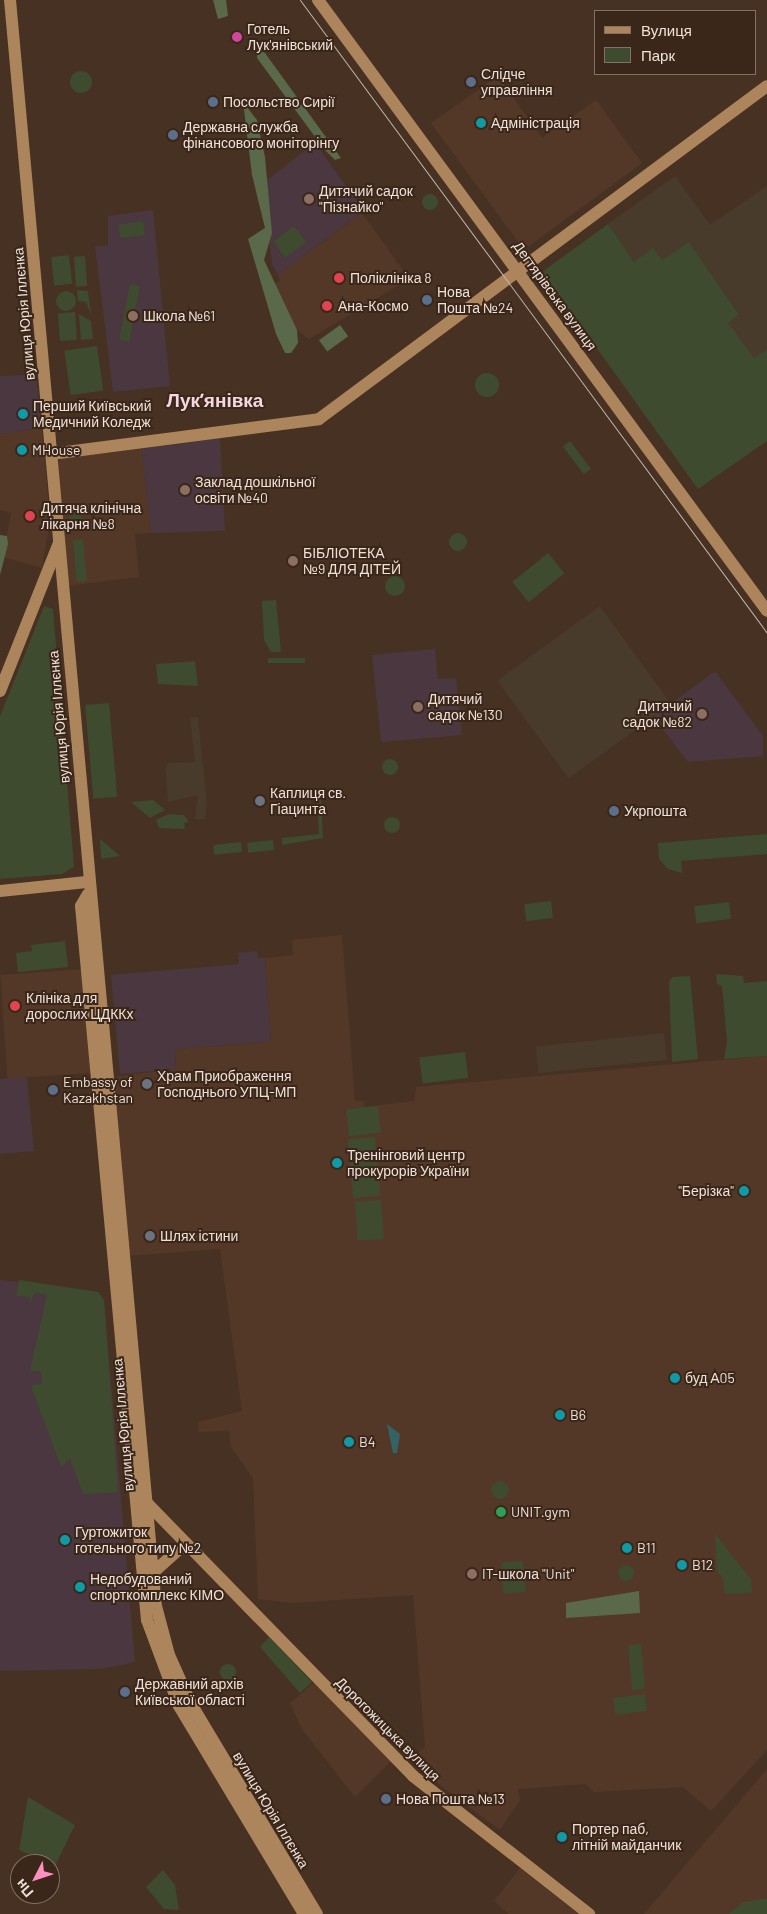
<!DOCTYPE html>
<html>
<head>
<meta charset="utf-8">
<style>
  body { margin:0 }
  #map { position:relative; width:767px; height:1914px; overflow:hidden; background:#463123; font-family:Barlow,sans-serif }
  div>[style] { position:absolute }
  [style*='--x'] { left:calc(var(--x)*1px); top:calc(var(--y)*1px); width:calc(var(--w)*1px); rotate:calc(var(--a)*1deg) }
  .built>* { inset:0; background:#543827; transform-origin:0 0 }
  .industrial>* { inset:0; background:#483b2c; transform-origin:0 0 }
  .education>* { inset:0; background:#4b373f }
  .green>* { inset:0; background:#3e4b2e; transform-origin:0 0 }
  .round { border-radius:50% }
  .forest>* { inset:0; background:#5a6949; transform-origin:0 0 }
  .water>* { inset:0; background:#336365 }
  .secondary>* { height:12px; margin:-6px; padding:0 6px; transform-origin:6px; border-radius:6px; background:#ad855c }
  .tram>* { height:1px; margin:-0.5px; padding:0 0.5px; transform-origin:0.5px; border-radius:0.5px; background:#c7b7ad }
  .dots>* { width:14px; height:14px; translate:-50% -50%; box-sizing:border-box; border:2px solid #3b2719; border-radius:50% }
  span { translate:-50% -50%; white-space:nowrap; text-align:center; line-height:1.15; -webkit-text-stroke:4px #3b2719; paint-order:stroke }
  .poi-label { font-size:14px; color:#efe1d9 }
  .left { translate:0 -50%; text-align:left }
  .right { translate:-100% -50%; text-align:right }
  .street-label { font-size:14px; color:#efe1d9 }
  .district-label { font-size:19px; color:#f7d6e3; font-weight:700 }
  .legend { position:absolute; left:594px; top:10px; width:162px; height:65px; box-sizing:border-box; background:#3b2719; border:1px solid #837166; margin:0; padding:6px 9px; list-style:none; font-size:15px; color:#efe1d9 }
  .legend li { display:flex; align-items:center; gap:10px; height:25px }
  .legend b { width:25px; border:1px solid #837166 }
  .north { position:absolute; left:10px; top:1854px; width:50px; height:50px; box-sizing:border-box; background:#3b2719; border:1px solid #837166; border-radius:50%; rotate:229deg; font-size:14px; font-weight:700; line-height:20px; text-align:center; color:#efe1d9 }
  .north::after { content:''; display:block; margin:auto; width:18px; height:22px; background:#fd8ebf; clip-path:polygon(50% 0,100% 100%,50% 72%,0 100%) }
</style>
</head>
<body>
<div id="map">
  <div class="built">
    <i style="clip-path:polygon(498px 76px,542px 138px,596px 100px,642px 163px,524px 250px,431px 123px)"></i>
    <i style="clip-path:polygon(362px 213px,403px 270px,396px 275px,401px 284px,309px 339px,283px 319px,269px 287px,280px 281px,278px 275px)"></i>
    <i style="clip-path:polygon(42px 428px,50px 520px,42px 568px,3px 557px,11px 513px,0 510px,0 434px)"></i>
    <i style="clip-path:polygon(141px 449px,151px 533px,135px 534px,139px 577px,66px 586px,56px 463px,62px 458px)"></i>
    <i style="clip-path:polygon(342px 935px,355px 1101px,364px 1101px,364px 1107px,414px 1101px,416px 1087px,767px 1056px,767px 1750px,711px 1811px,683px 1787px,594px 1792px,586px 1784px,518px 1789px,520px 1800px,500px 1830px,442px 1787px,413px 1757px,425px 1747px,413px 1595px,292px 1603px,258px 1599px,253px 1478px,231px 1447px,229px 1431px,199px 1432px,198px 1422px,242px 1411px,220px 1249px,127px 1256px,113px 1077px,176px 1069px,175px 1049px,271px 1042px,265px 958px,293px 955px,292px 940px)"></i>
    <i style="left:85px;top:969px;width:104px;height:85px;rotate:86deg"></i>
    <i style="clip-path:polygon(317px 1680px,392px 1760px,355px 1797px,301px 1728px,290px 1703px)"></i>
    <i style="clip-path:polygon(767px 1769px,767px 1898px,743px 1902px,728px 1914px,644px 1914px)"></i>
    <i style="clip-path:polygon(520px 1868px,578px 1914px,509px 1914px,494px 1901px)"></i>
  </div>
  <div class="industrial">
    <i style="clip-path:polygon(675px 176px,710px 225px,767px 186px,767px 349px,754px 359px,727px 323px,739px 313px,689px 242px,662px 260px,634px 262px,608px 224px)"></i>
    <i style="left:600px;top:606px;width:121px;height:127px;rotate:54deg"></i>
    <i style="clip-path:polygon(198px 717px,207px 805px,205px 819px,195px 819px,198px 795px,168px 802px,165px 768px,169px 763px,195px 762px,190px 718px)"></i>
    <i style="left:664px;top:1033px;width:27px;height:129px;rotate:84deg"></i>
  </div>
  <div class="education">
    <i style="clip-path:polygon(315px 143px,364px 211px,278px 275px,272px 265px,266px 213px,258px 187px)"></i>
    <i style="clip-path:polygon(153px 210px,170px 386px,113px 392px,95px 246px,108px 246px,108px 216px)"></i>
    <i style="clip-path:polygon(36px 374px,42px 428px,0 434px,0 376px)"></i>
    <i style="clip-path:polygon(220px 438px,225px 531px,151px 533px,141px 449px)"></i>
    <i style="clip-path:polygon(435px 649px,438px 679px,456px 678px,462px 735px,381px 742px,372px 655px)"></i>
    <i style="clip-path:polygon(715px 671px,763px 736px,763px 756px,688px 762px,653px 717px)"></i>
    <i style="clip-path:polygon(257px 951px,258px 958px,265px 958px,271px 1042px,175px 1049px,176px 1069px,120px 1074px,111px 975px,239px 964px,238px 953px)"></i>
    <i style="clip-path:polygon(27px 1077px,34px 1151px,0 1154px,0 1079px)"></i>
    <i style="clip-path:polygon(0 1280px,98px 1292px,104px 1300px,135px 1662px,102px 1669px,0 1671px)"></i>
  </div>
  <div class="green">
    <i class="round" style="left:70px;top:71px;width:22px;height:22px"></i>
    <i class="round" style="left:422px;top:194px;width:16px;height:16px"></i>
    <i style="left:143px;top:221px;width:14px;height:25px;rotate:82deg"></i>
    <i style="clip-path:polygon(608px 224px,634px 262px,653px 248px,662px 260px,689px 242px,739px 314px,728px 323px,754px 358px,767px 349px,767px 441px,698px 489px,542px 272px)"></i>
    <i style="left:294px;top:226px;width:20px;height:26px;rotate:53deg"></i>
    <i style="left:69px;top:255px;width:29px;height:18px;rotate:84deg"></i>
    <i style="left:85px;top:256px;width:30px;height:11px;rotate:86deg"></i>
    <i style="left:130px;top:284px;width:10px;height:57px;rotate:11deg"></i>
    <i style="clip-path:polygon(77px 290px,88px 291px,91px 315px,86px 302px,78px 301px)"></i>
    <i class="round" style="left:56px;top:291px;width:20px;height:20px"></i>
    <i style="left:75px;top:312px;width:28px;height:17px;rotate:86deg"></i>
    <i style="clip-path:polygon(79px 314px,91px 321px,93px 339px,81px 340px)"></i>
    <i style="left:97px;top:346px;width:45px;height:33px;rotate:82deg"></i>
    <i class="round" style="left:475px;top:373px;width:24px;height:24px"></i>
    <i style="left:570px;top:441px;width:35px;height:9px;rotate:53deg"></i>
    <i class="round" style="left:68px;top:514px;width:16px;height:16px"></i>
    <i class="round" style="left:449px;top:533px;width:18px;height:18px"></i>
    <i style="left:83px;top:539px;width:42px;height:10px;rotate:85deg"></i>
    <i style="left:548px;top:553px;width:26px;height:46px;rotate:51deg"></i>
    <i class="round" style="left:385px;top:576px;width:20px;height:20px"></i>
    <i style="clip-path:polygon(276px 600px,281px 652px,271px 652px,264px 640px,262px 601px)"></i>
    <i style="clip-path:polygon(44px 606px,53px 609px,74px 867px,62px 874px,0 879px,0 716px)"></i>
    <i style="left:305px;top:658px;width:5px;height:37px;rotate:90deg"></i>
    <i style="clip-path:polygon(195px 661px,198px 686px,158px 684px,156px 664px)"></i>
    <i style="left:109px;top:703px;width:94px;height:24px;rotate:85deg"></i>
    <i class="round" style="left:382px;top:759px;width:16px;height:16px"></i>
    <i style="clip-path:polygon(321px 798px,323px 838px,282px 845px,282px 838px,319px 834px,317px 799px)"></i>
    <i style="clip-path:polygon(153px 800px,165px 810px,150px 818px,131px 802px)"></i>
    <i style="clip-path:polygon(169px 814px,184px 815px,189px 822px,184px 823px,185px 829px,159px 828px,156px 820px)"></i>
    <i class="round" style="left:384px;top:817px;width:16px;height:16px"></i>
    <i style="clip-path:polygon(767px 834px,767px 854px,681px 861px,682px 873px,668px 869px,659px 859px,658px 843px)"></i>
    <i style="clip-path:polygon(100px 839px,120px 856px,101px 859px)"></i>
    <i style="left:273px;top:840px;width:10px;height:26px;rotate:84deg"></i>
    <i style="left:241px;top:842px;width:10px;height:28px;rotate:84deg"></i>
    <i style="left:551px;top:901px;width:17px;height:27px;rotate:83deg"></i>
    <i style="left:729px;top:902px;width:17px;height:35px;rotate:83deg"></i>
    <i style="clip-path:polygon(65px 941px,68px 967px,18px 972px,16px 953px,32px 951px,31px 945px)"></i>
    <i style="clip-path:polygon(716px 974px,743px 976px,744px 983px,767px 981px,767px 1056px,724px 1059px,727px 1041px,722px 986px,717px 984px)"></i>
    <i style="clip-path:polygon(690px 976px,698px 1059px,672px 1062px,669px 982px,672px 977px)"></i>
    <i style="left:465px;top:1052px;width:26px;height:46px;rotate:83deg"></i>
    <i style="left:378px;top:1106px;width:27px;height:32px;rotate:84deg"></i>
    <i style="left:375px;top:1137px;width:59px;height:27px;rotate:85deg"></i>
    <i style="left:381px;top:1200px;width:39px;height:26px;rotate:86deg"></i>
    <i style="clip-path:polygon(19px 1280px,98px 1292px,104px 1300px,118px 1492px,83px 1494px,70px 1458px,61px 1467px,32px 1389px,32px 1385px,42px 1384px,41px 1371px,30px 1371px,47px 1295px,35px 1292px,29px 1305px,30px 1297px,16px 1296px)"></i>
    <i class="round" style="left:491px;top:1481px;width:18px;height:18px"></i>
    <i style="clip-path:polygon(715px 1534px,751px 1579px,752px 1593px,725px 1594px,723px 1578px,717px 1571px)"></i>
    <i style="left:523px;top:1561px;width:31px;height:22px;rotate:86deg"></i>
    <i class="round" style="left:618px;top:1565px;width:16px;height:16px"></i>
    <i style="clip-path:polygon(269px 1637px,312px 1682px,300px 1693px,260px 1647px)"></i>
    <i style="left:641px;top:1644px;width:45px;height:13px;rotate:85deg"></i>
    <i class="round" style="left:220px;top:1664px;width:16px;height:16px"></i>
    <i style="left:645px;top:1694px;width:17px;height:32px;rotate:83deg"></i>
    <i style="clip-path:polygon(28px 1797px,75px 1825px,55px 1866px,19px 1850px)"></i>
    <i style="clip-path:polygon(163px 1870px,175px 1885px,179px 1910px,164px 1909px,146px 1887px)"></i>
    <i style="clip-path:polygon(767px 1898px,767px 1914px,728px 1914px,743px 1902px)"></i>
  </div>
  <div class="forest">
    <i style="clip-path:polygon(213px 0,226px 0,228px 16px,218px 19px)"></i>
    <i style="clip-path:polygon(257px 48px,265px 53px,341px 158px,335px 160px,324px 149px,257px 58px)"></i>
    <i style="clip-path:polygon(243px 102px,257px 120px,265px 157px,272px 233px,264px 260px,297px 330px,298px 343px,291px 353px,285px 353px,276px 334px,248px 239px,265px 228px,252px 175px)"></i>
    <i style="left:340px;top:325px;width:14px;height:26px;rotate:54deg"></i>
    <i style="clip-path:polygon(0 535px,7px 536px,8px 544px,0 575px)"></i>
    <i style="clip-path:polygon(639px 1591px,640px 1613px,566px 1618px,566px 1603px)"></i>
  </div>
  <div class="water">
    <i style="clip-path:polygon(387px 1424px,400px 1434px,397px 1453px,393px 1453px)"></i>
  </div>
  <div class="secondary">
    <i style="--x:10;--y:0;--w:1613;--a:84.81"></i>
    <i style="--x:156;--y:1606;--w:51;--a:75.1"></i>
    <i style="--x:169;--y:1655;--w:51;--a:65.9"></i>
    <i style="--x:190;--y:1702;--w:247;--a:59.1"></i>
    <i style="--x:318;--y:0;--w:758;--a:53.69"></i>
    <i style="--x:51;--y:454;--w:270;--a:-7.4"></i>
    <i style="--x:319;--y:419;--w:558;--a:-36.62"></i>
    <i style="--x:0;--y:691;--w:157;--a:-68.3"></i>
    <i style="--x:0;--y:891;--w:87;--a:-5.9"></i>
    <i style="--x:88;--y:894;--w:14;--a:120"></i>
    <i style="--x:81;--y:906;--w:717;--a:84.72"></i>
    <i style="--x:147;--y:1620;--w:92;--a:69.6"></i>
    <i style="--x:179;--y:1706;--w:243;--a:59"></i>
    <i style="--x:142;--y:1498;--w:388;--a:45.7"></i>
    <i style="--x:413;--y:1776;--w:224;--a:38.1"></i>
    <i style="--x:147;--y:1578;--w:52;--a:-41.9"></i>
  </div>
  <div class="tram">
    <i style="--x:300;--y:0;--w:787;--a:53.58"></i>
  </div>
  <div class="dots">
    <i style="left:237px;top:37px;background:#d1479c"></i>
    <i style="left:471px;top:82px;background:#5c6f8a"></i>
    <i style="left:213px;top:102px;background:#5c6f8a"></i>
    <i style="left:481px;top:123px;background:#0f9aa8"></i>
    <i style="left:173px;top:135px;background:#5c6f8a"></i>
    <i style="left:309px;top:199px;background:#8d6e63"></i>
    <i style="left:339px;top:278px;background:#e0444e"></i>
    <i style="left:427px;top:300px;background:#5c6f8a"></i>
    <i style="left:327px;top:306px;background:#e0444e"></i>
    <i style="left:133px;top:316px;background:#8d6e63"></i>
    <i style="left:23px;top:414px;background:#0f9aa8"></i>
    <i style="left:22px;top:450px;background:#0f9aa8"></i>
    <i style="left:185px;top:490px;background:#8d6e63"></i>
    <i style="left:30px;top:516px;background:#e0444e"></i>
    <i style="left:293px;top:561px;background:#8d6e63"></i>
    <i style="left:418px;top:707px;background:#8d6e63"></i>
    <i style="left:702px;top:714px;background:#8d6e63"></i>
    <i style="left:260px;top:801px;background:#6b7280"></i>
    <i style="left:614px;top:811px;background:#5c6f8a"></i>
    <i style="left:15px;top:1006px;background:#e0444e"></i>
    <i style="left:147px;top:1084px;background:#6b7280"></i>
    <i style="left:53px;top:1090px;background:#5c6f8a"></i>
    <i style="left:337px;top:1163px;background:#0f9aa8"></i>
    <i style="left:744px;top:1191px;background:#0f9aa8"></i>
    <i style="left:150px;top:1236px;background:#6b7280"></i>
    <i style="left:675px;top:1378px;background:#0f9aa8"></i>
    <i style="left:560px;top:1415px;background:#0f9aa8"></i>
    <i style="left:349px;top:1442px;background:#0f9aa8"></i>
    <i style="left:501px;top:1512px;background:#2e9e5b"></i>
    <i style="left:65px;top:1540px;background:#0f9aa8"></i>
    <i style="left:627px;top:1548px;background:#0f9aa8"></i>
    <i style="left:682px;top:1565px;background:#0f9aa8"></i>
    <i style="left:472px;top:1574px;background:#8d6e63"></i>
    <i style="left:80px;top:1587px;background:#0f9aa8"></i>
    <i style="left:125px;top:1692px;background:#5c6f8a"></i>
    <i style="left:386px;top:1799px;background:#5c6f8a"></i>
    <i style="left:562px;top:1837px;background:#0f9aa8"></i>
  </div>
  <div class="poi-label">
    <span class="left" style="left:247px;top:37px">Готель<br>Лук'янівський</span>
    <span class="left" style="left:481px;top:82px">Слідче<br>управління</span>
    <span class="left" style="left:223px;top:102px">Посольство Сирії</span>
    <span class="left" style="left:491px;top:123px">Адміністрація</span>
    <span class="left" style="left:183px;top:135px">Державна служба<br>фінансового моніторінгу</span>
    <span class="left" style="left:319px;top:199px">Дитячий садок<br>"Пізнайко"</span>
    <span class="left" style="left:350px;top:278px">Поліклініка 8</span>
    <span class="left" style="left:437px;top:300px">Нова<br>Пошта №24</span>
    <span class="left" style="left:338px;top:306px">Ана-Космо</span>
    <span class="left" style="left:143px;top:316px">Школа №61</span>
    <span class="left" style="left:33px;top:414px">Перший Київський<br>Медичний Коледж</span>
    <span class="left" style="left:32px;top:450px">MHouse</span>
    <span class="left" style="left:195px;top:490px">Заклад дошкільної<br>освіти №40</span>
    <span class="left" style="left:41px;top:516px">Дитяча клінічна<br>лікарня №8</span>
    <span class="left" style="left:303px;top:561px">БІБЛІОТЕКА<br>№9 ДЛЯ ДІТЕЙ</span>
    <span class="left" style="left:428px;top:707px">Дитячий<br>садок №130</span>
    <span class="right" style="left:692px;top:714px">Дитячий<br>садок №82</span>
    <span class="left" style="left:270px;top:801px">Каплиця св.<br>Гіацинта</span>
    <span class="left" style="left:624px;top:811px">Укрпошта</span>
    <span class="left" style="left:26px;top:1006px">Клініка для<br>дорослих ЦДККх</span>
    <span class="left" style="left:157px;top:1084px">Храм Приображення<br>Господнього УПЦ-МП</span>
    <span class="left" style="left:63px;top:1090px">Embassy of<br>Kazakhstan</span>
    <span class="left" style="left:347px;top:1163px">Тренінговий центр<br>прокурорів України</span>
    <span class="right" style="left:734px;top:1191px">"Берізка"</span>
    <span class="left" style="left:160px;top:1236px">Шлях істини</span>
    <span class="left" style="left:685px;top:1378px">буд А05</span>
    <span class="left" style="left:570px;top:1415px">B6</span>
    <span class="left" style="left:359px;top:1442px">B4</span>
    <span class="left" style="left:511px;top:1512px">UNIT.gym</span>
    <span class="left" style="left:75px;top:1540px">Гуртожиток<br>готельного типу №2</span>
    <span class="left" style="left:637px;top:1548px">B11</span>
    <span class="left" style="left:692px;top:1565px">B12</span>
    <span class="left" style="left:482px;top:1574px">IT-школа "Unit"</span>
    <span class="left" style="left:90px;top:1587px">Недобудований<br>спорткомплекс КІМО</span>
    <span class="left" style="left:135px;top:1692px">Державний архів<br>Київської області</span>
    <span class="left" style="left:396px;top:1799px">Нова Пошта №13</span>
    <span class="left" style="left:572px;top:1837px">Портер паб,<br>літній майданчик</span>
  </div>
  <div class="street-label">
    <span style="left:555px;top:296px;rotate:54deg">Дегтярівська вулиця</span>
    <span style="left:24px;top:314px;rotate:-95deg">вулиця Юрія Іллєнка</span>
    <span style="left:59px;top:717px;rotate:-95deg">вулиця Юрія Іллєнка</span>
    <span style="left:123px;top:1425px;rotate:-95deg">вулиця Юрія Іллєнка</span>
    <span style="left:388px;top:1729px;rotate:45deg">Дорогожицька вулиця</span>
    <span style="left:271px;top:1810px;rotate:59deg">вулиця Юрія Іллєнка</span>
  </div>
  <div class="district-label">
    <span style="left:215px;top:400px">Лукʼянівка</span>
  </div>
  <ul class="legend">
  <li><b style="height:6px;background:#ad855c"></b>Вулиця</li>
  <li><b style="height:14px;background:#3e4b2e"></b>Парк</li>
  </ul>
  <div class="north">Пн</div>
</div>
</body>
</html>
